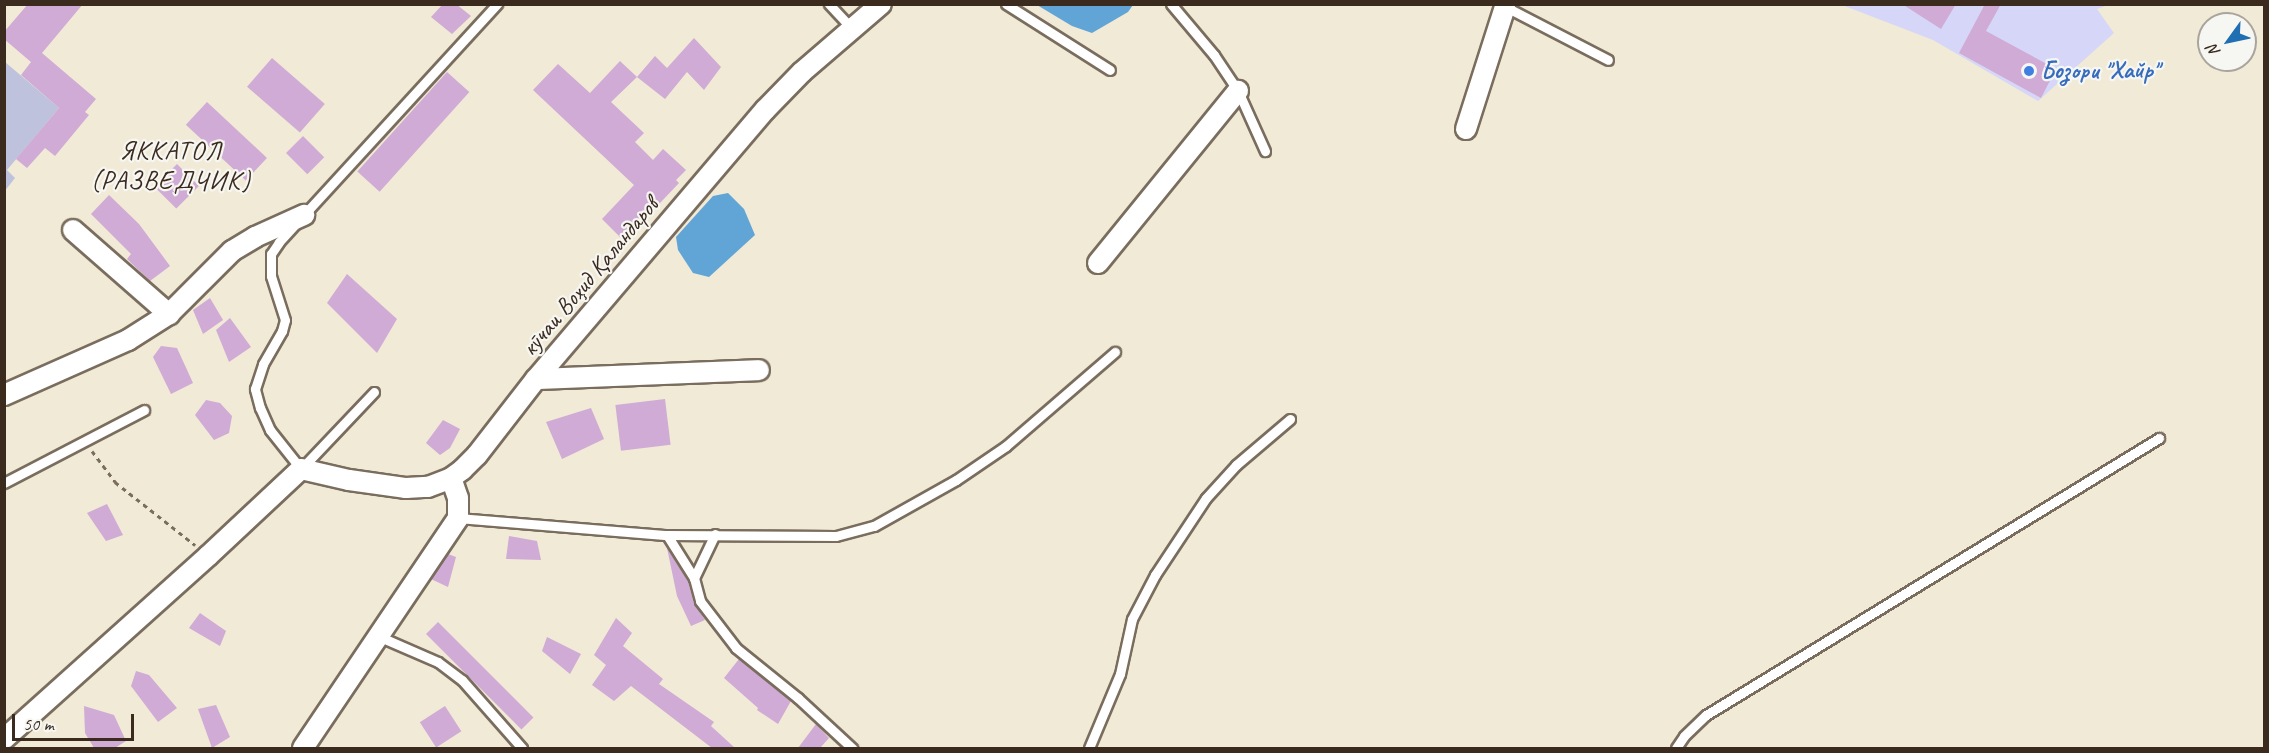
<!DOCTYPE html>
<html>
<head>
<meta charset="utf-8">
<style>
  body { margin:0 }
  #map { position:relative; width:2269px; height:753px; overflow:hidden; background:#f0ead6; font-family:Caveat,sans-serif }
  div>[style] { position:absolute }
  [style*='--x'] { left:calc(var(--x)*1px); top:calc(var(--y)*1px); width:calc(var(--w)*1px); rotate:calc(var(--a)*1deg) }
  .built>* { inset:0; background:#d6d7f8 }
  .industrial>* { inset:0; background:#bec2dd }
  .water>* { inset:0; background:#61a4d6 }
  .building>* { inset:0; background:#cfabd5; transform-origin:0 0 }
  .path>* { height:3px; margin-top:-1.5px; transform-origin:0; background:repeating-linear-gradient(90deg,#7a6d5e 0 4.5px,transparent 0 9px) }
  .roads { filter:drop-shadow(2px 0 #7a6d5e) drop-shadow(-2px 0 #7a6d5e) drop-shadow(0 2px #7a6d5e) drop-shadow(0 -2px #7a6d5e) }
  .service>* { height:9px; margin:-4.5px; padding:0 4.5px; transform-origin:4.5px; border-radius:4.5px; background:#fff }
  .minor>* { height:20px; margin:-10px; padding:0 10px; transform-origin:10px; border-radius:10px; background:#fff }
  .dots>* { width:16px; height:16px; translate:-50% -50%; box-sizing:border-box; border:3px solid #f6f6f2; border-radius:50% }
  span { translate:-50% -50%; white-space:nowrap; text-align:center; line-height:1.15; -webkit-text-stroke:4.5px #f6f6f2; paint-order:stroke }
  .shop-label { font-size:24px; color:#366cbe; font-weight:700 }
  .left { translate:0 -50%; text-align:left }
  .street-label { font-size:24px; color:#3b2a1e }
  .neighbourhood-label { font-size:26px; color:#3b2a1e; letter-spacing:1.5px }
  .frame { position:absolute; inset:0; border:6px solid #3b2a1e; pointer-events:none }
  .north { position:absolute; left:2197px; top:12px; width:60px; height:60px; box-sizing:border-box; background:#f6f6f2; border:2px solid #aba49d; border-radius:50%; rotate:237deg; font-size:16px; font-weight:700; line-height:24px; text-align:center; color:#3b2a1e }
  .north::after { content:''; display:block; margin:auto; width:21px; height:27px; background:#1f6fb2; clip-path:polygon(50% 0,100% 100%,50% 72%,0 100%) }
  .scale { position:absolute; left:12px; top:714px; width:122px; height:27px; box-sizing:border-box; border:3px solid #3b2a1e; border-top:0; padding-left:8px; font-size:18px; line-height:21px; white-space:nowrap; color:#3b2a1e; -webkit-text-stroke:4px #f6f6f2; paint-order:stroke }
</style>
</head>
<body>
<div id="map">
  <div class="built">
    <i style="clip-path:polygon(1842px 5px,2108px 5px,2097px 9px,2114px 33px,2038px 101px,1933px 40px)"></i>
  </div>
  <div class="industrial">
    <i style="clip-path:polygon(5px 62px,59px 108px,7px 170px,15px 178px,4px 192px)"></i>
  </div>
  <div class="water">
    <i style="clip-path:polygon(1037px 5px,1133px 5px,1128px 12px,1092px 33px,1072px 26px)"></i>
    <i style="clip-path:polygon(728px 193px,744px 209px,755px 235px,709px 277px,693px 273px,678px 250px,676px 237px,713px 196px)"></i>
  </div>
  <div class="building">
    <i style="clip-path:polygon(28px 4px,83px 4px,42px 53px,96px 99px,85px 112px,89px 115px,55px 156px,45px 148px,27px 168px,16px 159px,59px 108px,21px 75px,31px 62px,4px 39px,4px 32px)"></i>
    <i style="clip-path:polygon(443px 4px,456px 4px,471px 16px,452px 34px,431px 17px)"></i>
    <i style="clip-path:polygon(1902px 4px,1956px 4px,1941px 29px)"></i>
    <i style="clip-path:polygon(1985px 4px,2001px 4px,1986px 31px,2056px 69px,2041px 98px,1959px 53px)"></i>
    <i style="clip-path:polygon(694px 38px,721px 67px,704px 90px,687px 72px,665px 99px,637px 77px,655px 56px,667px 68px)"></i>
    <i style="left:272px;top:58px;width:70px;height:38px;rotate:41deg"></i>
    <i style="clip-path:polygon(620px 61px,637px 77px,611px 102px,644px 133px,635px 142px,653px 160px,663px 149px,686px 170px,676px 180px,679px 183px,624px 241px,602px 219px,634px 185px,533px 90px,558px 64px,590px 93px)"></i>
    <i style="left:447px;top:72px;width:30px;height:134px;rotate:42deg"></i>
    <i style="left:207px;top:102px;width:82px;height:31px;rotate:43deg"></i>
    <i style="left:303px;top:136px;width:30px;height:24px;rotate:45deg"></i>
    <i style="left:177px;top:164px;width:31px;height:32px;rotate:45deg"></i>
    <i style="clip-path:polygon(109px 195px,139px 224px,170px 266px,150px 281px,127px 259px,131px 254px,91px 214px)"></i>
    <i style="clip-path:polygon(347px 274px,397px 319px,377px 353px,327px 303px)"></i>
    <i style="clip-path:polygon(210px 298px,223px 320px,203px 334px,193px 310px)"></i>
    <i style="clip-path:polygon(230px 318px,251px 347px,229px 362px,216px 330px)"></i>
    <i style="clip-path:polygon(161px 346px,177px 348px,193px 383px,171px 394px,153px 357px)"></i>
    <i style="left:665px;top:399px;width:46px;height:50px;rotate:83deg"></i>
    <i style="clip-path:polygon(206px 400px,220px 403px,232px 416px,229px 433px,214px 440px,195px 415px)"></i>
    <i style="clip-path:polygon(591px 408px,604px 439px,562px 459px,546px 422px)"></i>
    <i style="clip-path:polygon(443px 420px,460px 429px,450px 448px,440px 455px,426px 443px)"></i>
    <i style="clip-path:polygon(107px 504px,123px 535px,106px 541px,87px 513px)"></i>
    <i style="clip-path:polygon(509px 536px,537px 541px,541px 560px,506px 559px)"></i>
    <i style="clip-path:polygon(667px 548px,688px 581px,694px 603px,705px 620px,691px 626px,677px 596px)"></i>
    <i style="clip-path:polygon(448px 554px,456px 557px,448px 587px,431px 579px)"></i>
    <i style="clip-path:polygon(200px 613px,226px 631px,220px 646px,189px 628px)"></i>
    <i style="clip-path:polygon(616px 618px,632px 633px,623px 646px,663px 679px,659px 684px,714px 722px,711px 726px,735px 748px,712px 748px,631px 686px,614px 701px,592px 685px,606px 665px,594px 655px)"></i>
    <i style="left:438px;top:622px;width:135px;height:17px;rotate:45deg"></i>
    <i style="clip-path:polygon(547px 637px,581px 654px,570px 674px,542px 651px)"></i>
    <i style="clip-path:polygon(739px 659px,791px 701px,778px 724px,757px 710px,758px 708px,724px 678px)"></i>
    <i style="clip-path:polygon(136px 671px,149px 675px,177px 708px,158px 722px,131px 686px)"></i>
    <i style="clip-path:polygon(216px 705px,230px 737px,212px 748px,198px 709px)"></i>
    <i style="clip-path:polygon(84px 706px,114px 715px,126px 741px,115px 748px,94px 748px,85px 733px)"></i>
    <i style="left:445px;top:706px;width:30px;height:30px;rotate:57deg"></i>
    <i style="clip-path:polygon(816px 724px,829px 738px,820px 748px,798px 748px)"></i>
  </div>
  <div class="path">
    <i style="--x:92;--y:451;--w:39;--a:53"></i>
    <i style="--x:115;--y:482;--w:102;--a:38.2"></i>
  </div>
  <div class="roads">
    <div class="service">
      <i style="--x:829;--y:4;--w:34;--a:47"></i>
      <i style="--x:1006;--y:4;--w:123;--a:32.4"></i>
      <i style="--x:1171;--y:4;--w:67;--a:49.9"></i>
      <i style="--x:1214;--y:55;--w:43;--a:56.3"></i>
      <i style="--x:1238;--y:91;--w:66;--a:65.8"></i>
      <i style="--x:1504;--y:6;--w:117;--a:27.4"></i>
      <i style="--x:374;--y:392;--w:106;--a:133.5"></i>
      <i style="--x:301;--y:469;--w:50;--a:-128.5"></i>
      <i style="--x:270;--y:430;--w:24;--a:-114"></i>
      <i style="--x:260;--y:408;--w:20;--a:-105"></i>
      <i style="--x:255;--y:389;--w:26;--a:-72"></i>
      <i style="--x:263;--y:364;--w:38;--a:-60"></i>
      <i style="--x:282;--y:331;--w:11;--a:-75"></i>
      <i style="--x:285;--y:320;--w:46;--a:-107.7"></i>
      <i style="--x:271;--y:276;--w:22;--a:-90"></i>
      <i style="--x:271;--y:254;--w:14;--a:-56"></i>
      <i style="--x:279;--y:242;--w:323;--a:-47.5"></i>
      <i style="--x:4;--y:483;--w:158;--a:-27.5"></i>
      <i style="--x:458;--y:518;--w:210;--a:4.7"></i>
      <i style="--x:667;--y:535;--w:169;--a:0.3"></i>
      <i style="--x:836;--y:536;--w:39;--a:-15"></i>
      <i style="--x:874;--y:526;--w:94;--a:-29.3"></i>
      <i style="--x:956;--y:480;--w:60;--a:-34.2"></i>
      <i style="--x:1006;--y:446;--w:144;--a:-40.8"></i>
      <i style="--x:715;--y:534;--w:49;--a:115.5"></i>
      <i style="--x:694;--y:578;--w:24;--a:75"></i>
      <i style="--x:700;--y:601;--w:59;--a:52.5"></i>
      <i style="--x:736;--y:648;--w:80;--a:38.9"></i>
      <i style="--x:798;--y:698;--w:74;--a:42.8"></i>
      <i style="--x:667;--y:535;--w:51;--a:57.9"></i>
      <i style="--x:378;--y:636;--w:65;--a:23.4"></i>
      <i style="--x:438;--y:662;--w:30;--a:37"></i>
      <i style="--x:462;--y:680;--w:91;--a:48.6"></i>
      <i style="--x:1089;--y:748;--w:80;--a:-67.3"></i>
      <i style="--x:1120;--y:674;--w:56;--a:-77.7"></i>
      <i style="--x:1132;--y:619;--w:50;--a:-62.4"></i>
      <i style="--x:1155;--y:575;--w:92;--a:-56.5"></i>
      <i style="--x:1206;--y:498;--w:45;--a:-47.7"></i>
      <i style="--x:1236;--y:465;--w:71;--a:-40.4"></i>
      <i style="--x:1676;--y:748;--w:14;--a:-56"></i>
      <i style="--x:1684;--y:736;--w:30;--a:-44"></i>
      <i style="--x:1706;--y:715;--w:531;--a:-31.44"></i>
    </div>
    <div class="minor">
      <i style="--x:1466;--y:129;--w:128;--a:-72.3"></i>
      <i style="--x:73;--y:230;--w:128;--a:41.2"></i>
      <i style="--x:1098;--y:263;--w:222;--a:-50.9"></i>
      <i style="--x:536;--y:379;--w:223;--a:-2.3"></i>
      <i style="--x:4;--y:395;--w:136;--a:-23.9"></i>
      <i style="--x:128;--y:340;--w:49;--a:-32.4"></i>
      <i style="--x:169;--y:314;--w:89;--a:-45"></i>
      <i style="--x:232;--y:251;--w:27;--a:-31"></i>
      <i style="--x:255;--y:237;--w:54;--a:-24.2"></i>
      <i style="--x:4;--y:739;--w:274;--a:-41.9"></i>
      <i style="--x:208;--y:556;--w:127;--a:-43.1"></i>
      <i style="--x:301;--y:469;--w:49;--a:12.9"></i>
      <i style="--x:349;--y:480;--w:58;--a:8"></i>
      <i style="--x:406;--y:488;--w:22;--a:-3"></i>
      <i style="--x:428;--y:487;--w:25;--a:-21"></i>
      <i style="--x:451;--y:478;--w:14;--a:-36"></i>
      <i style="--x:462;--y:470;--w:21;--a:-45"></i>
      <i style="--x:477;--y:455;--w:96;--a:-52.2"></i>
      <i style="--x:536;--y:379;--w:353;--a:-49.6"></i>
      <i style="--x:765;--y:110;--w:53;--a:-45.8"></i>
      <i style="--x:802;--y:72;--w:104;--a:-40.7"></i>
      <i style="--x:303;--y:748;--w:277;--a:-56"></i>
      <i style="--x:458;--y:518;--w:20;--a:-90"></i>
      <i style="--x:458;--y:498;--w:21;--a:-109"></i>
    </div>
  </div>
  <div class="dots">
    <i style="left:2029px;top:71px;background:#3f7fe0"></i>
  </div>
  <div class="shop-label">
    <span class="left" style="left:2041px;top:71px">Бозори "Хайр"</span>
  </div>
  <div class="street-label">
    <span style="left:590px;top:277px;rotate:-50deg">кӯчаи Воҳид Қаландаров</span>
  </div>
  <div class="neighbourhood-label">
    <span style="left:171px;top:166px">ЯККАТОЛ<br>(РАЗВЕДЧИК)</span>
  </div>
  <div class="frame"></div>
  <div class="north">N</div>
  <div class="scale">50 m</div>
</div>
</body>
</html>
